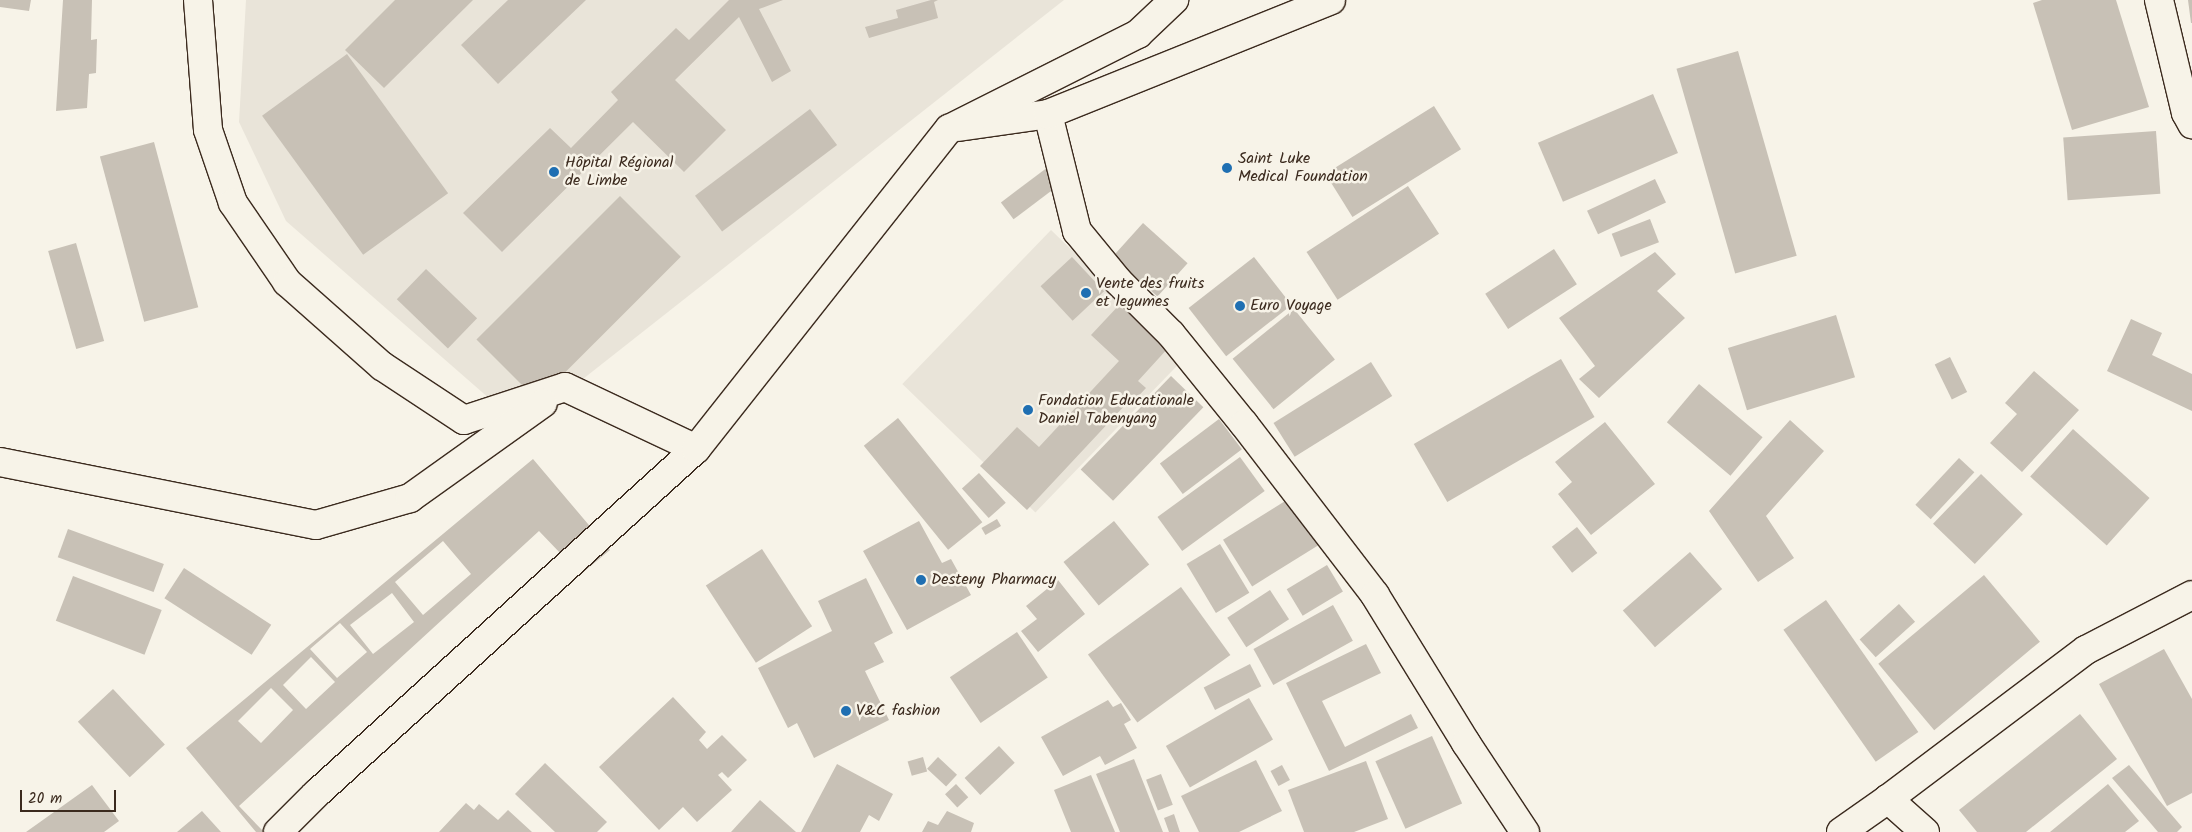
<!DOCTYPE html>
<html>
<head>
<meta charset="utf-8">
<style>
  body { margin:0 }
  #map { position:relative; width:2192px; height:832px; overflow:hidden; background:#f7f3e8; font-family:Kalam,sans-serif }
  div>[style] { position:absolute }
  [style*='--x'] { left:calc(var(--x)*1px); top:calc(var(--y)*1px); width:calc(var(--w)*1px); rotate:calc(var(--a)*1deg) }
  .built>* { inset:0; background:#e9e4d9; transform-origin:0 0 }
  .building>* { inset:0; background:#c8c1b6; transform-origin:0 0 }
  .roads { filter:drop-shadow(1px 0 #3b2a1e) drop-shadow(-1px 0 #3b2a1e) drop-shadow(0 1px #3b2a1e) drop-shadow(0 -1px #3b2a1e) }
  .minor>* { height:28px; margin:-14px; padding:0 14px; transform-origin:14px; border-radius:14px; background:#f7f3e8 }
  .trunk>* { height:28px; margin:-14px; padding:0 14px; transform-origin:14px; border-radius:14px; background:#f7f3e8 }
  .dots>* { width:14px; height:14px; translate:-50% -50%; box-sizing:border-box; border:2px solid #f7f3e8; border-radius:50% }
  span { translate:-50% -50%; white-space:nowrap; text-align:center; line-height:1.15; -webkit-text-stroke:5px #f7f3e8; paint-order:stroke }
  .poi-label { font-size:16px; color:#3b2a1e }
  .left { translate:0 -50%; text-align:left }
  .scale { position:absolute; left:20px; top:790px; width:96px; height:22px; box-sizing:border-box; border:2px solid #3b2a1e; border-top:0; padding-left:6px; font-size:15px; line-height:18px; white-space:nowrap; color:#3b2a1e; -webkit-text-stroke:4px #f7f3e8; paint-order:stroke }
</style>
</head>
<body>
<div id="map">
  <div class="built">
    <i style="clip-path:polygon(246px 0,1064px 0,522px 427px,286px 221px,239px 122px)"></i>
    <i style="left:1051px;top:230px;width:185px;height:214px;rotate:44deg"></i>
  </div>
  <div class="building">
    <i style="clip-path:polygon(0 0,31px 0,29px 11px,0 7px)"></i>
    <i style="clip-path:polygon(63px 0,92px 0,91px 40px,97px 39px,96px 73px,89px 74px,87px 108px,56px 111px)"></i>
    <i style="clip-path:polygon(395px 0,473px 0,384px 88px,345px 50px)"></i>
    <i style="clip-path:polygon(508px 0,586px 0,498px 84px,461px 45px)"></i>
    <i style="clip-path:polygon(729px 0,783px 0,759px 9px,791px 71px,772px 82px,739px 17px,675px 80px,726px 130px,684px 172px,633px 122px,502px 252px,463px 213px,550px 128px,571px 148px,618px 100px,611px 92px,676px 28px,689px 40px)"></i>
    <i style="clip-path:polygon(931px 0,938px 0,934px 2px,938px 18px,869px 38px,865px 27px,898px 18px,896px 10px)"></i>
    <i style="clip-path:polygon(2042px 0,2116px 0,2149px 107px,2072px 130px,2033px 3px)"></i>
    <i style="clip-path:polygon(2188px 0,2192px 0,2192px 23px,2191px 23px)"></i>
    <i style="left:1738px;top:51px;width:213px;height:64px;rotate:74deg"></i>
    <i style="left:347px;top:54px;width:172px;height:105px;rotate:54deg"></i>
    <i style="left:1653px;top:94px;width:64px;height:125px;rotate:67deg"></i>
    <i style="left:1434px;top:106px;width:51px;height:128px;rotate:58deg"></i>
    <i style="left:810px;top:109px;width:45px;height:144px;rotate:53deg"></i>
    <i style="left:2156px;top:131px;width:63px;height:93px;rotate:86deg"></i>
    <i style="left:154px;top:142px;width:171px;height:56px;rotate:75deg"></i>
    <i style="left:1048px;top:167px;width:21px;height:59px;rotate:53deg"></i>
    <i style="left:1655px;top:179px;width:26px;height:75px;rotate:65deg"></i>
    <i style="left:1408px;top:186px;width:57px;height:121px;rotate:57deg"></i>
    <i style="left:620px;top:196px;width:86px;height:203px;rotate:45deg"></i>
    <i style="left:1650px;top:219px;width:25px;height:41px;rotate:69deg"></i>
    <i style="left:1143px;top:223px;width:60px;height:45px;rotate:42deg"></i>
    <i style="left:76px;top:243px;width:102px;height:29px;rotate:74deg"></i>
    <i style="left:1554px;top:249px;width:42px;height:82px;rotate:57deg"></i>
    <i style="clip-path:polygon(1655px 252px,1676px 274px,1657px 291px,1685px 318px,1599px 398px,1579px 379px,1595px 366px,1559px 318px)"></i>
    <i style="left:1072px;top:257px;width:47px;height:43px;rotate:47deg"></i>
    <i style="left:1254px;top:257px;width:61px;height:83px;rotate:52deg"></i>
    <i style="left:426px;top:269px;width:71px;height:42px;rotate:44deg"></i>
    <i style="clip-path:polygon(1121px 303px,1169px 347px,1138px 381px,1146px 388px,1130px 405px,1127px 403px,1027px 510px,980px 466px,1017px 427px,1039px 447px,1119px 361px,1091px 335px)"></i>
    <i style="left:1294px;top:309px;width:65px;height:79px;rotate:51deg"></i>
    <i style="left:1836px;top:315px;width:65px;height:113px;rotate:73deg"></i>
    <i style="clip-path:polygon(2131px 319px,2162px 333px,2152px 355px,2192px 374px,2192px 411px,2107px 371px)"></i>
    <i style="left:1950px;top:357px;width:39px;height:17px;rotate:64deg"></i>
    <i style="left:1561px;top:359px;width:67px;height:170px;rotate:60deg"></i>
    <i style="left:1371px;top:362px;width:40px;height:115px;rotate:58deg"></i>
    <i style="clip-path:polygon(2034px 371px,2079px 410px,2022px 472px,1990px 443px,2017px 414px,2005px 403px)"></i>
    <i style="left:1171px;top:376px;width:45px;height:130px;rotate:44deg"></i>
    <i style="left:1699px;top:384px;width:83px;height:50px;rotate:40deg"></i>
    <i style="left:898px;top:418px;width:134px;height:44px;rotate:51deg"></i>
    <i style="left:1219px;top:419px;width:38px;height:74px;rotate:53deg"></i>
    <i style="clip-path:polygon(1790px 420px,1824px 451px,1766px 516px,1794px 558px,1758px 582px,1709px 511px)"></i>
    <i style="clip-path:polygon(1605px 422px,1655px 484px,1591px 535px,1558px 494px,1572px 482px,1555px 462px)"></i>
    <i style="left:2073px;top:429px;width:103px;height:64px;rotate:42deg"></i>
    <i style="left:1240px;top:457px;width:42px;height:102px;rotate:54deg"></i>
    <i style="left:1959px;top:458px;width:21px;height:64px;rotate:43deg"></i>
    <i style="clip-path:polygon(evenodd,533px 459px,610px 550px,270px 832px,256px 832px,186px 748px,533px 459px,539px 531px,562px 555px,262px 830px,239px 806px,539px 531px,533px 459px,443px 541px,471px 574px,423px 615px,395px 582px,443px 541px,533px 459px,392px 593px,414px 622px,373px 654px,350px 625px,392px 593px,533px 459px,340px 623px,367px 652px,337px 678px,310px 649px,340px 623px,533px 459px,311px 657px,335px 682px,306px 709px,283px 685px,311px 657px,533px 459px,271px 688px,293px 710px,261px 743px,238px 721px,271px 688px)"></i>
    <i style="left:979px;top:473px;width:40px;height:23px;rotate:48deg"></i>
    <i style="left:1981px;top:474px;width:58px;height:69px;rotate:44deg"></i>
    <i style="left:1290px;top:498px;width:55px;height:79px;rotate:58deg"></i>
    <i style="left:997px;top:519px;width:8px;height:18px;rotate:60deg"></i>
    <i style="clip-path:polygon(919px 521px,942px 563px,951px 559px,971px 595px,907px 630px,863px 551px)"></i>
    <i style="left:1114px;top:521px;width:56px;height:65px;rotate:51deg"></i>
    <i style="left:1577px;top:527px;width:33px;height:32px;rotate:52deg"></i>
    <i style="left:68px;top:529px;width:102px;height:30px;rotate:20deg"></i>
    <i style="left:1220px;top:544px;width:57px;height:39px;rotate:59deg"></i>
    <i style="left:762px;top:549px;width:92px;height:67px;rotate:57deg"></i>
    <i style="left:1690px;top:552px;width:49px;height:89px;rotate:49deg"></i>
    <i style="left:1327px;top:565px;width:31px;height:47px;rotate:59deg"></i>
    <i style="left:184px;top:568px;width:104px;height:36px;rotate:33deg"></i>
    <i style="left:1984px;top:575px;width:87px;height:138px;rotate:50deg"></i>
    <i style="left:73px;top:576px;width:95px;height:48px;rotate:21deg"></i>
    <i style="clip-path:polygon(866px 578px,893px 633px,874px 643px,884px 662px,865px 671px,889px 720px,814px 758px,797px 723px,788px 728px,758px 668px,832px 631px,818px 601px)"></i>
    <i style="clip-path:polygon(1058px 580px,1085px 614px,1038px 652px,1021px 631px,1037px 619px,1026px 606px)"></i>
    <i style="left:1181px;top:587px;width:84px;height:115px;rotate:54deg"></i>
    <i style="left:1270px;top:590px;width:35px;height:51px;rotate:57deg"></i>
    <i style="left:1826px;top:600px;width:161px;height:52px;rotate:55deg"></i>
    <i style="left:1899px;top:604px;width:24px;height:53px;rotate:48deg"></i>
    <i style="left:1333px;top:605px;width:41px;height:91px;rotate:61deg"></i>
    <i style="left:1017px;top:632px;width:55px;height:81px;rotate:56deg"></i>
    <i style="clip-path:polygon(1366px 644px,1381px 673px,1322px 701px,1345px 747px,1411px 714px,1418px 728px,1329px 771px,1286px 683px)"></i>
    <i style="clip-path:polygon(2164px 649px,2192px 699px,2192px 793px,2167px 806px,2099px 684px)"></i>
    <i style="left:1250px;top:664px;width:25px;height:52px;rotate:63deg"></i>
    <i style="left:113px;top:689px;width:76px;height:48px;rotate:47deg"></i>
    <i style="clip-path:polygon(673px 697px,706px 732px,699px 740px,707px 749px,722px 735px,747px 760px,728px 778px,722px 772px,718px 775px,732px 790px,697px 822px,683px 807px,659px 830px,599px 767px)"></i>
    <i style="left:1249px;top:698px;width:48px;height:96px;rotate:60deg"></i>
    <i style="clip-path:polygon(1108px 700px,1113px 707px,1121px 703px,1131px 720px,1124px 724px,1137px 748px,1105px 765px,1100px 756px,1063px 776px,1041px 737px)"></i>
    <i style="clip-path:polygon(2080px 714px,2117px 759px,2026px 832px,1977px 832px,1959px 810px)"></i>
    <i style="left:1432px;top:736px;width:74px;height:62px;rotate:66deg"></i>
    <i style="left:999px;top:746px;width:23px;height:47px;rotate:47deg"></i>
    <i style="left:923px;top:757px;width:15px;height:16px;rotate:74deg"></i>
    <i style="left:938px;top:757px;width:26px;height:16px;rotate:43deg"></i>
    <i style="clip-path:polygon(1134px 759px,1163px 832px,1120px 832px,1096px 774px)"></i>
    <i style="clip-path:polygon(1256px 760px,1282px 811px,1239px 832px,1199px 832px,1181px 796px)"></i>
    <i style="clip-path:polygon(1366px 761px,1388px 819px,1354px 832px,1304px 832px,1288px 790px)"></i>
    <i style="clip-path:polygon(545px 763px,607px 822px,597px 832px,555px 832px,515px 794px)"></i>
    <i style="clip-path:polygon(837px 764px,893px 794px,879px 821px,869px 815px,860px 832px,801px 832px)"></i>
    <i style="left:1282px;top:765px;width:17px;height:13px;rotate:62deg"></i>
    <i style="clip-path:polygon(2129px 765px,2182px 827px,2177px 832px,2158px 832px,2112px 778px)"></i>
    <i style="left:1161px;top:774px;width:33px;height:16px;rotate:69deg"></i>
    <i style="clip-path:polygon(1091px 775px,1115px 832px,1071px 832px,1054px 790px)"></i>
    <i style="left:956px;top:784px;width:18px;height:15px;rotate:47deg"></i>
    <i style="clip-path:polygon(2108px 784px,2139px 821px,2125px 832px,2050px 832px)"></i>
    <i style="clip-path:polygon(92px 785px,119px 821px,104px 832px,26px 832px)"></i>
    <i style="clip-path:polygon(760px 800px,796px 832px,731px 832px)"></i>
    <i style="clip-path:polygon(466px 803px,474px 810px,479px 804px,498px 820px,508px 810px,532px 832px,439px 832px)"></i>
    <i style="clip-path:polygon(202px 811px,221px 832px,177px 832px)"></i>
    <i style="clip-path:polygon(947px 811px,974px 823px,971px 832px,922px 832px,928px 821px,938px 825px)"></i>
    <i style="clip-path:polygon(1174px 814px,1180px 832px,1169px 832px,1164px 818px)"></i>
  </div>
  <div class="roads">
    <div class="minor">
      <i style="--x:198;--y:0;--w:130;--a:85.6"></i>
      <i style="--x:208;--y:130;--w:77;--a:71.1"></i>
      <i style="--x:233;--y:203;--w:96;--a:55.6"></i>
      <i style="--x:287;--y:282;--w:127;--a:41.5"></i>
      <i style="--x:382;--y:366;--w:98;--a:33.4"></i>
      <i style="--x:464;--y:420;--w:106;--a:-18.1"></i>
      <i style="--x:565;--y:387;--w:145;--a:25.3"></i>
      <i style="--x:2159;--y:0;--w:116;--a:76.6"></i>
      <i style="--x:2186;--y:113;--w:13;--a:61"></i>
      <i style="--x:1048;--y:114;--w:121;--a:76.1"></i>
      <i style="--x:1077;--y:231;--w:65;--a:50.6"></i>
      <i style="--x:1118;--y:281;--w:75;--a:45"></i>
      <i style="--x:1171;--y:334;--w:116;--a:51"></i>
      <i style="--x:1244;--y:424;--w:215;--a:52.5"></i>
      <i style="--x:1375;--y:595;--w:174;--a:58.4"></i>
      <i style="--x:1466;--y:743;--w:107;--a:56.5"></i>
      <i style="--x:958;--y:127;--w:91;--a:-8.2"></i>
      <i style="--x:1048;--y:114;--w:305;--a:-21.9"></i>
      <i style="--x:0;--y:462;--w:322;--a:11.3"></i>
      <i style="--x:316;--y:525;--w:98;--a:-16"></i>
      <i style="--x:410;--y:498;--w:163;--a:-35.5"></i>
      <i style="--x:1841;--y:832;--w:57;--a:-35.1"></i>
      <i style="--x:1925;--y:832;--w:50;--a:-138.3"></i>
      <i style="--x:1888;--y:799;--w:248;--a:-37"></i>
      <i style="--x:2086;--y:650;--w:119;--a:-27.4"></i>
    </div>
    <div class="trunk">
      <i style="--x:278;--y:832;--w:54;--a:-45"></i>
      <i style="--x:316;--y:794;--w:513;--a:-42.24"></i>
      <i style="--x:696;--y:449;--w:408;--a:-51.7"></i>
      <i style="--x:949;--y:129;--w:212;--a:-26.7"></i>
      <i style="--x:1138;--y:34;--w:50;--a:-43.4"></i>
    </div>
  </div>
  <div class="dots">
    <i style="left:1227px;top:168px;background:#1f6fb2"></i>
    <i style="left:554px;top:172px;background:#1f6fb2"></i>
    <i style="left:1086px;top:293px;background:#1f6fb2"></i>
    <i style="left:1240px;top:306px;background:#1f6fb2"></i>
    <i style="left:1028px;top:410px;background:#1f6fb2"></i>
    <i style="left:921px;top:580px;background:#1f6fb2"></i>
    <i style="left:846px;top:711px;background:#1f6fb2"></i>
  </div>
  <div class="poi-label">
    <span class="left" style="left:1238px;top:168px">Saint Luke<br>Medical Foundation</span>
    <span class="left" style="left:565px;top:172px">Hôpital Régional<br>de Limbe</span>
    <span class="left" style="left:1096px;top:293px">Vente des fruits<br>et legumes</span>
    <span class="left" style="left:1250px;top:306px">Euro Voyage</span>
    <span class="left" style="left:1038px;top:410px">Fondation Educationale<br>Daniel Tabenyang</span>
    <span class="left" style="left:931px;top:580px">Desteny Pharmacy</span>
    <span class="left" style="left:856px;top:711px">V&amp;C fashion</span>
  </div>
  <div class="scale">20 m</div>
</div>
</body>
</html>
